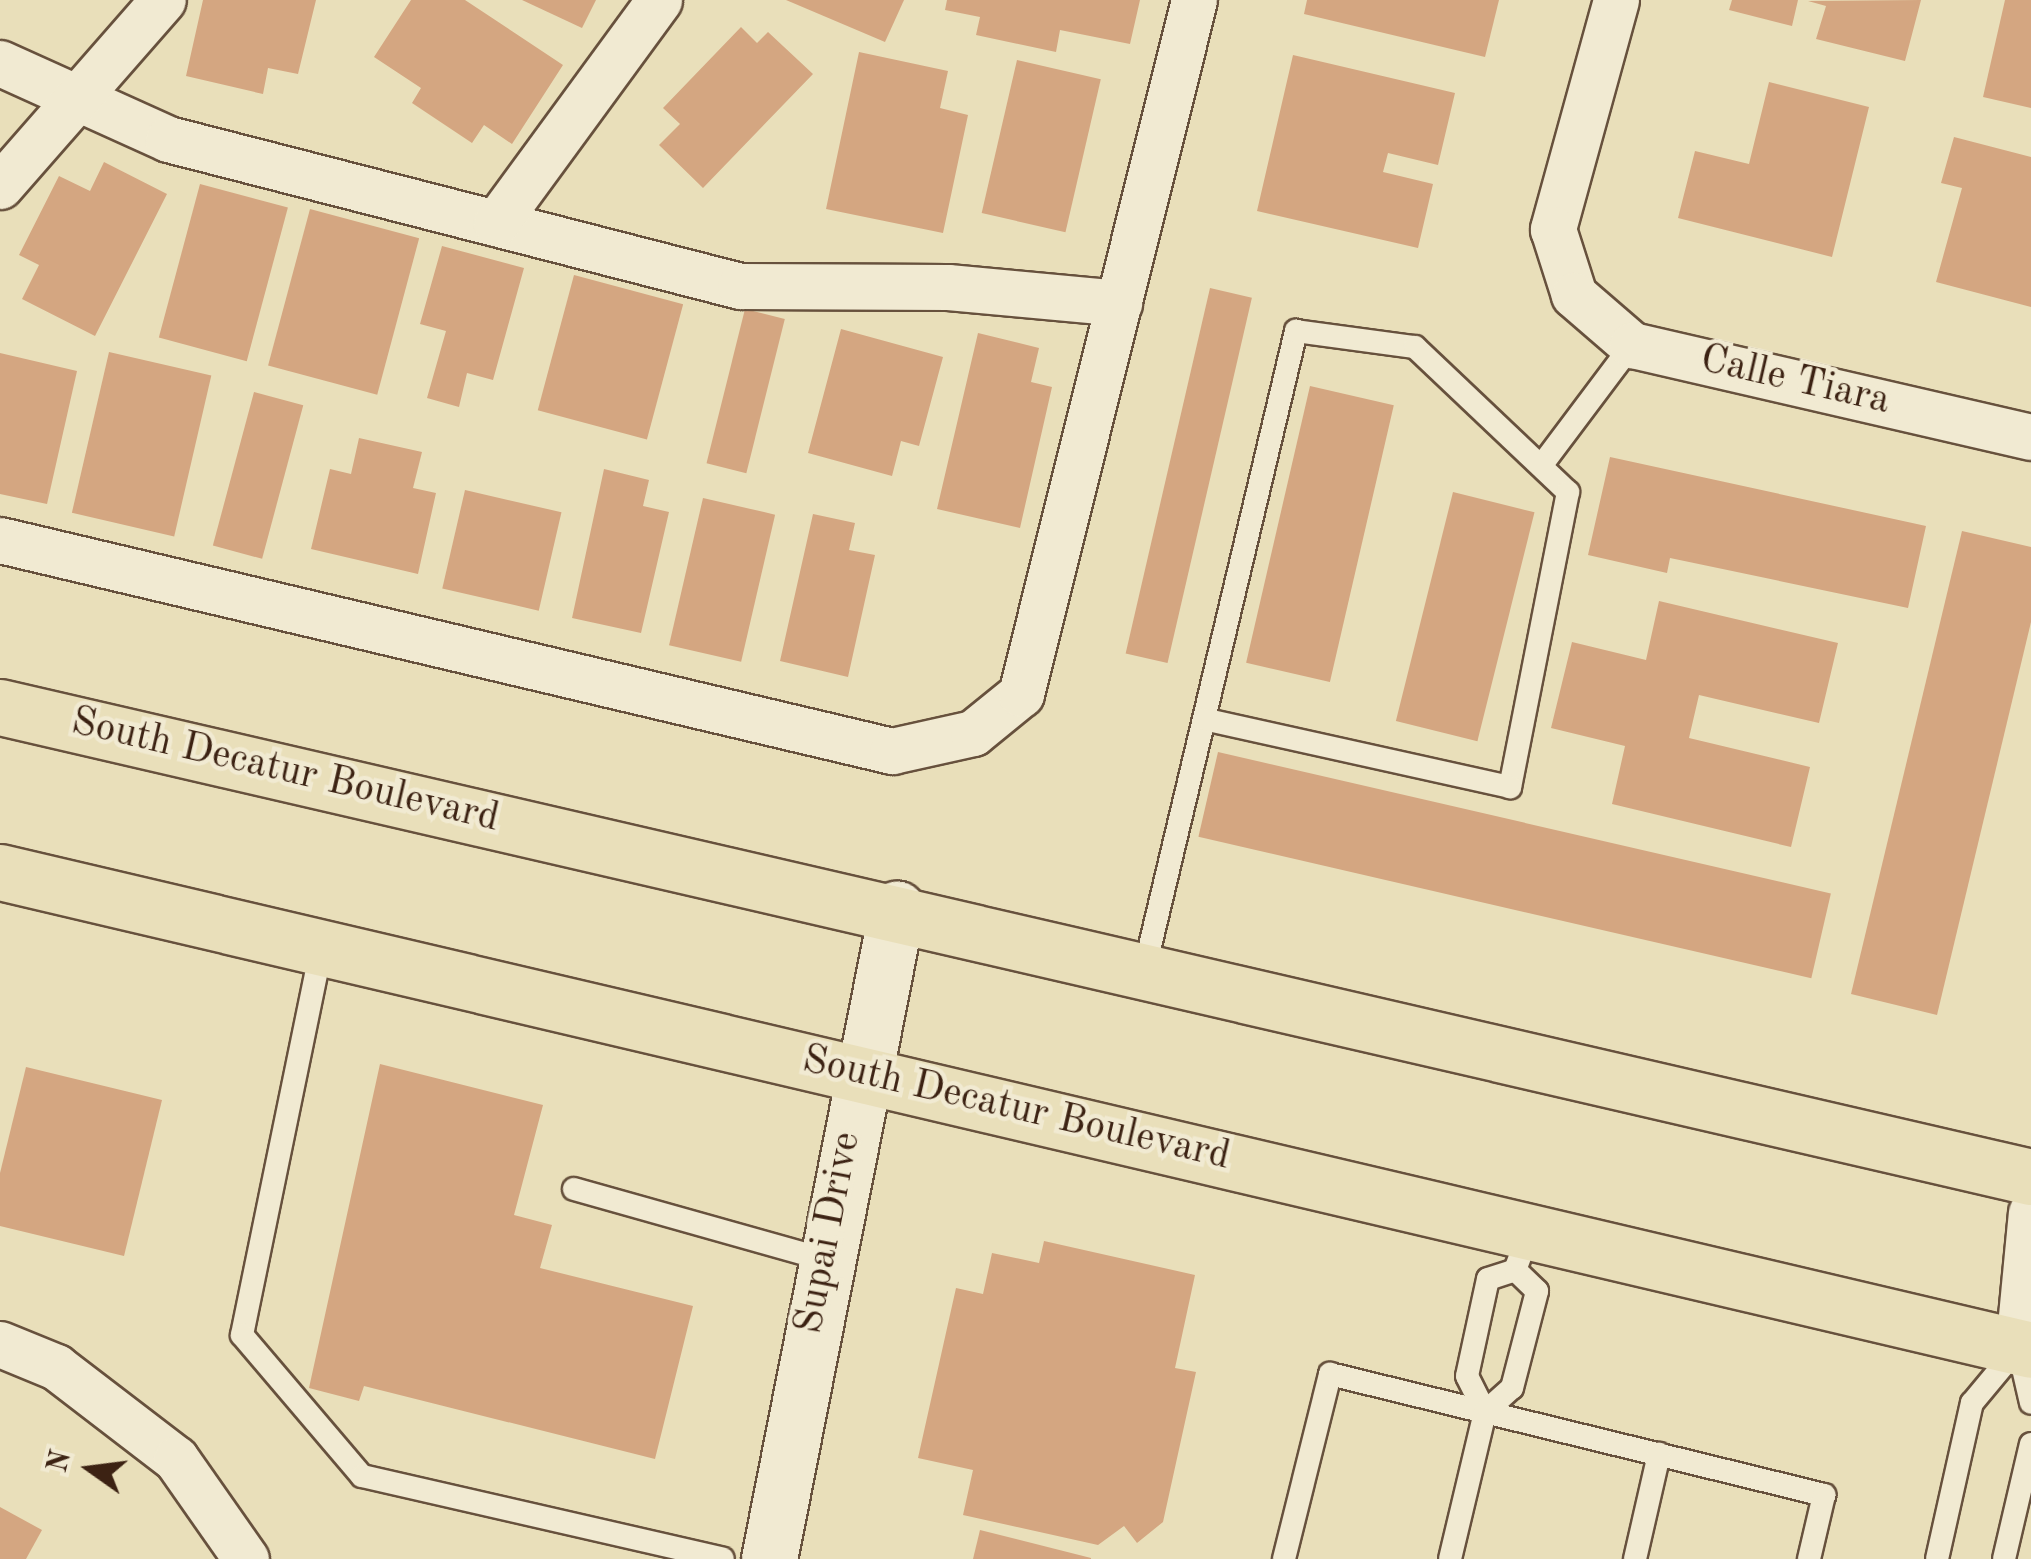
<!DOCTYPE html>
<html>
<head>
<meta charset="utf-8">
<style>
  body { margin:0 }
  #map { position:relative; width:2031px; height:1559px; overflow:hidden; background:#e9dfba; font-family:"Old Standard TT",serif }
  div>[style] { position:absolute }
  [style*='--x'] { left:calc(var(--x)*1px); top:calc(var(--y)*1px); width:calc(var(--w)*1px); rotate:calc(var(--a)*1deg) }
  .building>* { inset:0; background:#d4a681; transform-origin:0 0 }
  .roads { filter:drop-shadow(2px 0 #67513d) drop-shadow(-2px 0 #67513d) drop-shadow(0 2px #67513d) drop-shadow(0 -2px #67513d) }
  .lane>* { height:22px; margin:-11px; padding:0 11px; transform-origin:11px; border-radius:11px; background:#f1ead2 }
  .street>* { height:45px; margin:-22.5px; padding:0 22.5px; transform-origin:22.5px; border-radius:22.5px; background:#f1ead2 }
  .secondary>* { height:55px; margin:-27.5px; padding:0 27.5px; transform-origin:27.5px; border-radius:27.5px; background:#f1ead2 }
  .primary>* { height:55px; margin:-27.5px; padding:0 27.5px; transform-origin:27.5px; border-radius:27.5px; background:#e9dfba }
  span { translate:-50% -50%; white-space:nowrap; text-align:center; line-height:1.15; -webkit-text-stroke:9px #f1ead2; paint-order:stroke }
  .street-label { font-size:40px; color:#3c2213 }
  .north { position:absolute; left:40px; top:1419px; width:100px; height:100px; -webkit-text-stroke:8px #f1ead2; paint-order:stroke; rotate:284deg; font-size:28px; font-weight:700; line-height:40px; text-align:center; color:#3c2213 }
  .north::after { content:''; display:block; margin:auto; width:35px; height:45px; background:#3c2213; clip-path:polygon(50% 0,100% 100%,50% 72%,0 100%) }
</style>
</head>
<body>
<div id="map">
  <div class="building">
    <i style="clip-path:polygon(203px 0,316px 0,298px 74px,268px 68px,263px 94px,186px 76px)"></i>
    <i style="clip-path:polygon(411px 0,465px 0,563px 65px,512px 144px,484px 125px,472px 143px,412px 103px,421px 88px,374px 57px)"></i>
    <i style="clip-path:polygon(522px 0,596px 0,582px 28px)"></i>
    <i style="clip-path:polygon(786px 0,904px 0,885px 42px)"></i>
    <i style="clip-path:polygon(947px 0,1140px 0,1130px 44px,1060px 30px,1056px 52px,976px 35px,980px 17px,945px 10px)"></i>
    <i style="clip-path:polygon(1307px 0,1499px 0,1485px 57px,1304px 14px)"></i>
    <i style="clip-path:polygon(1732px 0,1798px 0,1792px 26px,1729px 10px)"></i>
    <i style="clip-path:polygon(1921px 0,1905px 61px,1816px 39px,1826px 6px,1808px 1px)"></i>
    <i style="clip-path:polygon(2005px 0,2031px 0,2031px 108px,1983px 97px)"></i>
    <i style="clip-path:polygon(741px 27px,757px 43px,768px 32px,813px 74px,703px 188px,659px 145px,680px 124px,663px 108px)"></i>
    <i style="clip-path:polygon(859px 52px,948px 71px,940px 108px,968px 115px,943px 233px,826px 209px)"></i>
    <i style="clip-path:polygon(1293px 55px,1455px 93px,1438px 165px,1388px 153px,1383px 172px,1433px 184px,1418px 248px,1257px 211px)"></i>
    <i style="left:1017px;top:60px;width:86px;height:157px;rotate:13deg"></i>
    <i style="clip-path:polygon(1769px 82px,1869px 107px,1832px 257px,1678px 218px,1695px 151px,1749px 164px)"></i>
    <i style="clip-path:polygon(1954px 137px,2031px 157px,2031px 307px,1936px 282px,1962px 188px,1941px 183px)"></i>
    <i style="clip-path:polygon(104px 162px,167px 194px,95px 336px,22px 299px,39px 265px,19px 255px,59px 176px,90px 191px)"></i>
    <i style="left:200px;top:184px;width:91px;height:159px;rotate:15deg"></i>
    <i style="left:310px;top:209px;width:113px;height:162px;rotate:15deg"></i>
    <i style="clip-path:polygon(442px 246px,524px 268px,493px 380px,467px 373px,459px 407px,427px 398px,446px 331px,420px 324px)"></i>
    <i style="left:574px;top:275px;width:113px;height:140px;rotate:15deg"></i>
    <i style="left:1210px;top:288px;width:43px;height:375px;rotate:13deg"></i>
    <i style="left:745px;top:309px;width:41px;height:159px;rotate:14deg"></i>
    <i style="clip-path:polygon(841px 329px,943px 357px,919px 446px,901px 441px,892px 476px,808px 453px)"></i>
    <i style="clip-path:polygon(978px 333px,1039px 348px,1031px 382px,1052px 387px,1020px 528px,937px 509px)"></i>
    <i style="left:109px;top:352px;width:105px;height:165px;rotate:13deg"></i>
    <i style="clip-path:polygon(0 353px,77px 371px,47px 504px,0 494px)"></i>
    <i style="left:1310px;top:386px;width:86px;height:284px;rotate:13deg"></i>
    <i style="left:254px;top:392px;width:51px;height:159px;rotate:15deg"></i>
    <i style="clip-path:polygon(359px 438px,422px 452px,413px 488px,436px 493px,418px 574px,311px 549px,330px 469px,351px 474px)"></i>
    <i style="clip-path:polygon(1610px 457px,1926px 526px,1908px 608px,1670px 558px,1667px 573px,1588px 555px)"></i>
    <i style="clip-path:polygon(604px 469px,649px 480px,643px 506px,669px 512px,641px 633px,572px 618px)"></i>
    <i style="left:465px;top:490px;width:99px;height:101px;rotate:13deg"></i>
    <i style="left:1453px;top:492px;width:84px;height:236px;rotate:14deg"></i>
    <i style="left:703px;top:498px;width:74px;height:151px;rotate:13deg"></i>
    <i style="clip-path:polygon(813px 514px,855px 523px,849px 550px,875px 555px,848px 677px,780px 661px)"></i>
    <i style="clip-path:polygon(1962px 531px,2031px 547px,2031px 622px,1937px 1015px,1851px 994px)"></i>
    <i style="clip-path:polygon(1659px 601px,1838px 643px,1819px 723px,1699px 695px,1689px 738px,1810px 767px,1791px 847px,1612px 804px,1625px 746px,1551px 728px,1572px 642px,1646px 660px)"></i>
    <i style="left:1218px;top:752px;width:629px;height:87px;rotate:13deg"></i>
    <i style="clip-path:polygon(380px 1064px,543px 1105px,514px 1215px,552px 1225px,540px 1268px,693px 1306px,655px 1459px,364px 1386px,359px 1401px,309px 1388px)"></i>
    <i style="clip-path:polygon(26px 1067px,162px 1100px,124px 1256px,0 1226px,0 1173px)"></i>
    <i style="clip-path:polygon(1044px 1241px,1195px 1275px,1175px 1368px,1196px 1372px,1163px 1522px,1137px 1543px,1124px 1526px,1098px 1545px,963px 1515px,973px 1470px,918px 1458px,956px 1288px,983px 1294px,992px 1253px,1039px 1263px)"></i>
    <i style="clip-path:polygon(0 1507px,42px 1530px,26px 1559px,0 1559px)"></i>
    <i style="clip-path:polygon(980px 1530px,1091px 1558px,1091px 1559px,973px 1559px)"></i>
  </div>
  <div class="roads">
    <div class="lane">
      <i style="--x:1541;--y:466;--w:151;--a:-53.1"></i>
      <i style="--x:321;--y:950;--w:393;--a:101.6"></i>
      <i style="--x:242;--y:1335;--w:185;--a:49.6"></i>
      <i style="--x:362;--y:1476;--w:370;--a:12.9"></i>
      <i style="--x:1145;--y:967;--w:654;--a:-76.64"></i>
      <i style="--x:1296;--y:331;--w:120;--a:7.7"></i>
      <i style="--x:1415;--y:347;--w:211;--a:43.5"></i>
      <i style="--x:1568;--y:492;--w:301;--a:101.1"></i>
      <i style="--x:1510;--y:787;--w:313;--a:-167.5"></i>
      <i style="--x:574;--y:1189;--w:259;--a:15.7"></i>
      <i style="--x:2019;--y:1351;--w:53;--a:77"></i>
      <i style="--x:1485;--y:1412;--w:40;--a:-116.6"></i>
      <i style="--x:1467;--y:1376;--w:99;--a:-77.8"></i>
      <i style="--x:1488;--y:1279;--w:28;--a:-18"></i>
      <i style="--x:1515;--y:1270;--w:14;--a:-69"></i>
      <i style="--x:1284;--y:1559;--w:191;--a:-76"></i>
      <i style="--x:1330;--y:1374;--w:509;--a:13.76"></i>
      <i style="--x:1824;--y:1495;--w:66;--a:103.2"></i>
      <i style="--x:1450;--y:1559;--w:151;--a:-76.6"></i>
      <i style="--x:1485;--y:1412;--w:36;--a:-42"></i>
      <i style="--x:1512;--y:1388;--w:100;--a:-75.5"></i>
      <i style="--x:1537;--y:1291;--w:30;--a:-136"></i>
      <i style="--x:1635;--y:1559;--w:108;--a:-77.1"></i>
      <i style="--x:1937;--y:1559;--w:160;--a:-77.4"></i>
      <i style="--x:1972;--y:1403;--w:69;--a:-50.3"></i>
      <i style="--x:2004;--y:1559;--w:118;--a:-76.8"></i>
    </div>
    <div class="street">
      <i style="--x:1616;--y:0;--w:238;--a:105.4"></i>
      <i style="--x:1553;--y:229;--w:69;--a:72.3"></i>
      <i style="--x:1574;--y:295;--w:77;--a:40.8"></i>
      <i style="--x:1632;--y:345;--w:409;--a:13"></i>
      <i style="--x:0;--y:63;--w:184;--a:24.3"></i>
      <i style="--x:168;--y:139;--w:591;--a:14.41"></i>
      <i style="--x:740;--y:286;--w:208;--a:0.3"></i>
      <i style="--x:948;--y:287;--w:172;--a:5.3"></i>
      <i style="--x:0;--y:186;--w:247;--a:-48.8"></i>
      <i style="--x:496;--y:223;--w:276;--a:-53.8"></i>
      <i style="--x:0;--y:540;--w:917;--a:13.31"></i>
      <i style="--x:892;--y:751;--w:83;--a:-12.5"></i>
      <i style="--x:973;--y:733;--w:62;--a:-39.1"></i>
      <i style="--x:1021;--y:694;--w:715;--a:-76"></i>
      <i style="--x:0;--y:1344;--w:61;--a:22.3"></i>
      <i style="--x:56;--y:1367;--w:151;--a:37.5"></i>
      <i style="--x:176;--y:1459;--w:122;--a:55"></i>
      <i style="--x:2018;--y:1347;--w:135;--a:-84.5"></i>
    </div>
    <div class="secondary">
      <i style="--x:769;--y:1559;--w:663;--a:-78.88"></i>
    </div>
    <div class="primary">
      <i style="--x:0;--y:707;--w:2085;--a:13.03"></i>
      <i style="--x:0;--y:872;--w:2086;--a:13.24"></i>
    </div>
  </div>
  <div class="street-label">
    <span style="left:1795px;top:381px;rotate:13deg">Calle Tiara</span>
    <span style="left:285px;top:771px;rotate:13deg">South Decatur Boulevard</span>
    <span style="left:1016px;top:1109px;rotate:13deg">South Decatur Boulevard</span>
    <span style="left:829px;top:1233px;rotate:-79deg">Supai Drive</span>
  </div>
  <div class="north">N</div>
</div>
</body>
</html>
